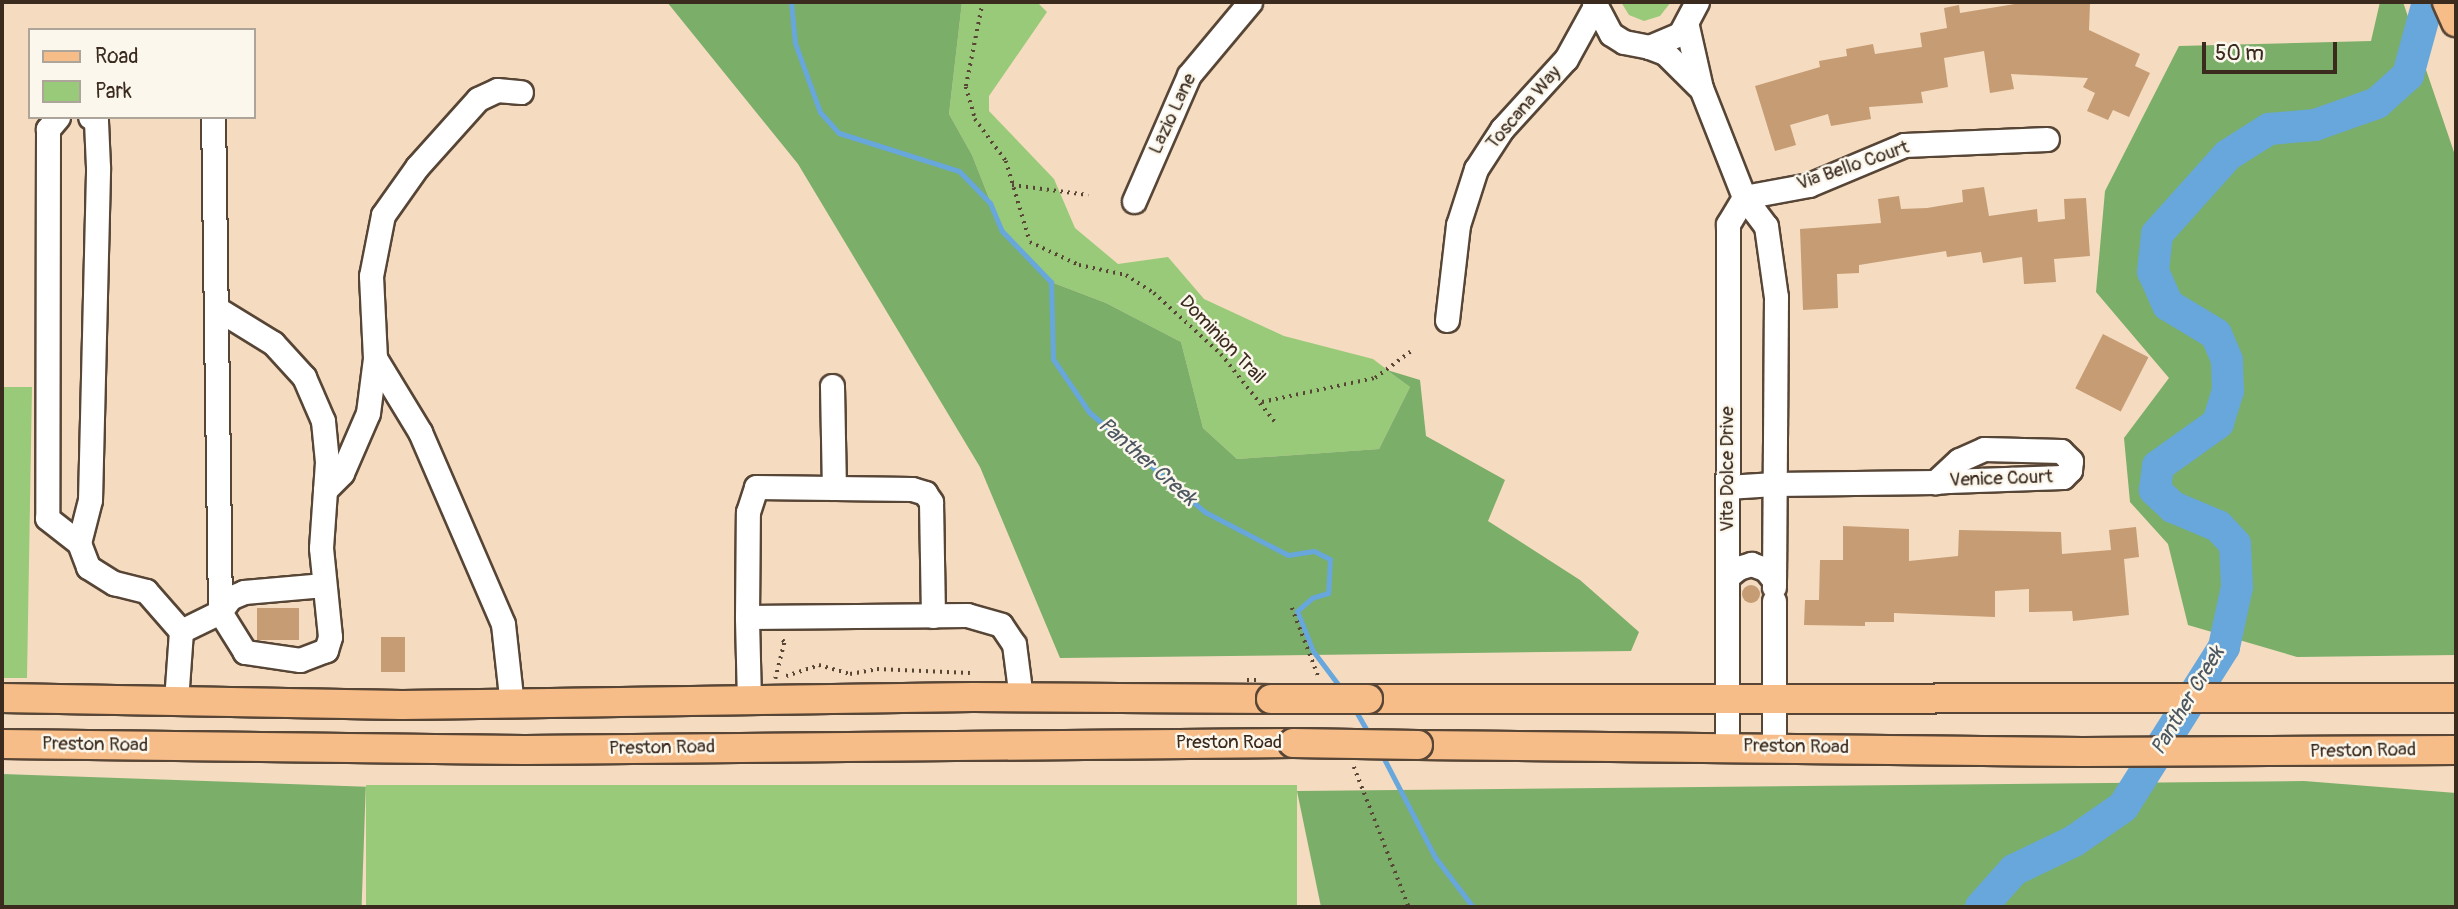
<!DOCTYPE html>
<html>
<head>
<meta charset="utf-8">
<style>
  body { margin:0 }
  #map { position:relative; width:2458px; height:909px; overflow:hidden; background:#f5dbbf; font-family:Pangolin,sans-serif }
  div>[style] { position:absolute }
  [style*='--x'] { left:calc(var(--x)*1px); top:calc(var(--y)*1px); width:calc(var(--w)*1px); rotate:calc(var(--a)*1deg) }
  .green>* { inset:0; background:#99ca79; transform-origin:0 0 }
  .forest>* { inset:0; background:#7aae69; transform-origin:0 0 }
  .stream>* { height:5px; margin:-2.5px; padding:0 2.5px; transform-origin:2.5px; border-radius:2.5px; background:#68a7db }
  .river>* { height:32px; margin:-16px; padding:0 16px; transform-origin:16px; border-radius:16px; background:#68a7db }
  .building>* { inset:0; background:#c59c74; transform-origin:0 0 }
  .round { border-radius:50% }
  .path>* { height:3.5px; margin-top:-1.75px; transform-origin:0; background:repeating-linear-gradient(90deg,#574536 0 2px,transparent 0 7px) }
  .roads { filter:drop-shadow(2px 0 #574536) drop-shadow(-2px 0 #574536) drop-shadow(0 2px #574536) drop-shadow(0 -2px #574536) }
  .minor>* { height:23px; margin:-11.5px; padding:0 11.5px; transform-origin:11.5px; border-radius:11.5px; background:#fff }
  .major>* { height:28px; margin:-14px; padding:0 14px; transform-origin:14px; border-radius:14px; background:#f7bd88 }
  .path-bridge>* { height:3.5px; margin-top:-1.75px; transform-origin:0; background:repeating-linear-gradient(90deg,#574536 0 2px,transparent 0 7px) }
  .bridges { filter:drop-shadow(2px 0 #574536) drop-shadow(-2px 0 #574536) drop-shadow(0 2px #574536) drop-shadow(0 -2px #574536) }
  .major-bridge>* { height:28px; margin:-14px; padding:0 14px; transform-origin:14px; border-radius:14px; background:#f7bd88 }
  span { translate:-50% -50%; white-space:nowrap; text-align:center; line-height:1.15; -webkit-text-stroke:5px #fbf7ec; paint-order:stroke }
  .street-label { font-size:19px; color:#3b2a1e }
  .water-label { font-size:21px; color:#4b5660; font-style:italic }
  .frame { position:absolute; inset:0; border:4px solid #3b2a1e; pointer-events:none }
  .legend { position:absolute; left:28px; top:28px; width:228px; height:91px; box-sizing:border-box; background:#fbf7ec; border:2px solid #aea59a; margin:0; padding:9px 12px; list-style:none; font-size:21px; color:#3b2a1e }
  .legend li { display:flex; align-items:center; gap:14px; height:35px }
  .legend b { width:35px; border:2px solid #aea59a }
  .scale { position:absolute; left:2202px; top:42px; width:135px; height:32px; box-sizing:border-box; border:4px solid #3b2a1e; border-top:0; padding-left:9px; font-size:21px; line-height:24px; white-space:nowrap; color:#3b2a1e; -webkit-text-stroke:5px #fbf7ec; paint-order:stroke }
</style>
</head>
<body>
<div id="map">
  <div class="green">
    <i style="clip-path:polygon(962px 2px,1037px 2px,1047px 12px,989px 96px,989px 111px,1054px 179px,1075px 228px,1118px 264px,1168px 257px,1204px 299px,1284px 336px,1373px 359px,1410px 387px,1379px 449px,1237px 459px,1203px 428px,1181px 342px,1106px 303px,1051px 282px,1002px 231px,972px 155px,949px 114px)"></i>
    <i style="clip-path:polygon(1621px 2px,1671px 2px,1660px 16px,1644px 21px,1629px 15px)"></i>
    <i style="clip-path:polygon(2px 387px,32px 387px,27px 678px,2px 678px)"></i>
    <i style="left:366px;top:785px;width:931px;height:122px"></i>
  </div>
  <div class="forest">
    <i style="clip-path:polygon(667px 2px,962px 2px,949px 114px,972px 155px,1002px 231px,1051px 282px,1106px 303px,1181px 342px,1203px 428px,1237px 459px,1379px 449px,1410px 387px,1387px 370px,1420px 380px,1426px 436px,1505px 480px,1488px 521px,1580px 580px,1639px 632px,1631px 651px,1060px 658px,980px 467px,798px 164px)"></i>
    <i style="clip-path:polygon(2380px 2px,2403px 2px,2456px 158px,2456px 655px,2297px 657px,2188px 625px,2168px 544px,2130px 502px,2124px 438px,2169px 378px,2096px 292px,2105px 191px,2179px 46px,2371px 41px)"></i>
    <i style="left:2px;top:774px;width:364px;height:133px;rotate:2deg"></i>
    <i style="clip-path:polygon(2304px 781px,2456px 793px,2456px 907px,1321px 907px,1297px 791px)"></i>
  </div>
  <div class="stream">
    <i style="--x:791;--y:2;--w:41;--a:84.4"></i>
    <i style="--x:795;--y:43;--w:73;--a:70.1"></i>
    <i style="--x:820;--y:112;--w:28;--a:48"></i>
    <i style="--x:839;--y:133;--w:126;--a:17.6"></i>
    <i style="--x:959;--y:171;--w:45;--a:45.9"></i>
    <i style="--x:990;--y:203;--w:30;--a:67"></i>
    <i style="--x:1002;--y:231;--w:71;--a:46.1"></i>
    <i style="--x:1051;--y:282;--w:77;--a:88.5"></i>
    <i style="--x:1053;--y:359;--w:64;--a:55.8"></i>
    <i style="--x:1089;--y:412;--w:153;--a:40.8"></i>
    <i style="--x:1205;--y:512;--w:93;--a:27.4"></i>
    <i style="--x:1288;--y:555;--w:26;--a:-9"></i>
    <i style="--x:1314;--y:551;--w:18;--a:27"></i>
    <i style="--x:1330;--y:559;--w:34;--a:93"></i>
    <i style="--x:1328;--y:593;--w:17;--a:163"></i>
    <i style="--x:1312;--y:598;--w:20;--a:139"></i>
    <i style="--x:1297;--y:611;--w:43;--a:68.2"></i>
    <i style="--x:1313;--y:651;--w:50;--a:53.1"></i>
    <i style="--x:1354;--y:708;--w:32;--a:60"></i>
    <i style="--x:1381;--y:753;--w:117;--a:62.6"></i>
    <i style="--x:1435;--y:857;--w:63;--a:52.8"></i>
  </div>
  <div class="river">
    <i style="--x:1981;--y:907;--w:50;--a:-48.3"></i>
    <i style="--x:2014;--y:870;--w:67;--a:-25.8"></i>
    <i style="--x:2074;--y:841;--w:60;--a:-34.8"></i>
    <i style="--x:2123;--y:807;--w:189;--a:-57.7"></i>
    <i style="--x:2224;--y:647;--w:61;--a:-77.8"></i>
    <i style="--x:2237;--y:587;--w:43;--a:-92.7"></i>
    <i style="--x:2235;--y:544;--w:25;--a:-133"></i>
    <i style="--x:2218;--y:526;--w:49;--a:-157.1"></i>
    <i style="--x:2173;--y:507;--w:25;--a:-137"></i>
    <i style="--x:2155;--y:490;--w:24;--a:-83"></i>
    <i style="--x:2158;--y:466;--w:74;--a:-35.6"></i>
    <i style="--x:2218;--y:423;--w:34;--a:-73"></i>
    <i style="--x:2228;--y:391;--w:31;--a:-92"></i>
    <i style="--x:2227;--y:360;--w:28;--a:-113"></i>
    <i style="--x:2216;--y:334;--w:56;--a:-148.9"></i>
    <i style="--x:2168;--y:305;--w:36;--a:-114"></i>
    <i style="--x:2153;--y:272;--w:38;--a:-84"></i>
    <i style="--x:2157;--y:234;--w:106;--a:-48.1"></i>
    <i style="--x:2228;--y:155;--w:49;--a:-32.4"></i>
    <i style="--x:2269;--y:129;--w:46;--a:-5"></i>
    <i style="--x:2315;--y:125;--w:66;--a:-19.5"></i>
    <i style="--x:2377;--y:103;--w:42;--a:-42.1"></i>
    <i style="--x:2408;--y:75;--w:76;--a:-74.7"></i>
  </div>
  <div class="building">
    <i style="clip-path:polygon(2027px 2px,2090px 4px,2089px 30px,2140px 54px,2135px 66px,2150px 73px,2129px 117px,2113px 110px,2108px 120px,2087px 111px,2095px 93px,2083px 87px,2088px 78px,2011px 74px,2014px 89px,1990px 93px,1984px 51px,1944px 58px,1948px 87px,1921px 92px,1923px 103px,1869px 107px,1871px 119px,1831px 126px,1828px 114px,1790px 125px,1796px 145px,1775px 151px,1755px 86px,1820px 67px,1819px 61px,1847px 56px,1846px 49px,1873px 44px,1875px 54px,1922px 47px,1920px 33px,1947px 28px,1944px 8px,1959px 5px,1960px 13px)"></i>
    <i style="clip-path:polygon(1984px 187px,1989px 216px,2037px 209px,2038px 222px,2065px 219px,2064px 199px,2086px 198px,2090px 256px,2054px 259px,2056px 282px,2024px 284px,2022px 257px,1983px 263px,1981px 252px,1947px 257px,1946px 251px,1859px 265px,1859px 273px,1837px 274px,1838px 308px,1803px 310px,1800px 229px,1881px 223px,1878px 199px,1899px 196px,1901px 209px,1927px 208px,1963px 202px,1962px 190px)"></i>
    <i style="left:2103px;top:334px;width:51px;height:61px;rotate:27deg"></i>
    <i style="clip-path:polygon(1843px 526px,1909px 529px,1909px 561px,1958px 556px,1959px 530px,2061px 532px,2062px 554px,2111px 550px,2109px 530px,2136px 527px,2139px 557px,2124px 559px,2129px 615px,2073px 621px,2072px 611px,2029px 612px,2029px 589px,1995px 591px,1995px 617px,1894px 613px,1894px 622px,1865px 622px,1865px 626px,1804px 625px,1805px 600px,1819px 600px,1820px 560px,1843px 560px)"></i>
    <i class="round" style="left:1742px;top:585px;width:18px;height:18px"></i>
    <i style="left:257px;top:608px;width:42px;height:32px"></i>
    <i style="left:381px;top:637px;width:24px;height:35px"></i>
  </div>
  <div class="path">
    <i style="--x:983;--y:2;--w:87;--a:101.3"></i>
    <i style="--x:966;--y:87;--w:33;--a:74"></i>
    <i style="--x:975;--y:119;--w:52;--a:53.6"></i>
    <i style="--x:1006;--y:161;--w:84;--a:73.5"></i>
    <i style="--x:1030;--y:242;--w:54;--a:25.1"></i>
    <i style="--x:1079;--y:265;--w:48;--a:12"></i>
    <i style="--x:1126;--y:275;--w:33;--a:33"></i>
    <i style="--x:1154;--y:293;--w:91;--a:42.3"></i>
    <i style="--x:1221;--y:354;--w:87;--a:51.5"></i>
    <i style="--x:1012;--y:185;--w:77;--a:7.5"></i>
    <i style="--x:1262;--y:402;--w:116;--a:-12"></i>
    <i style="--x:1375;--y:378;--w:44;--a:-36.6"></i>
    <i style="--x:1292;--y:608;--w:75;--a:68.9"></i>
    <i style="--x:786;--y:676;--w:35;--a:-18"></i>
    <i style="--x:819;--y:665;--w:32;--a:16"></i>
    <i style="--x:850;--y:674;--w:27;--a:-10"></i>
    <i style="--x:877;--y:669;--w:93;--a:2.5"></i>
    <i style="--x:775;--y:679;--w:38;--a:-76"></i>
    <i style="--x:784;--y:642;--w:6;--a:-135"></i>
    <i style="--x:1354;--y:767;--w:150;--a:68.6"></i>
  </div>
  <div class="roads">
    <div class="minor">
      <i style="--x:1594;--y:2;--w:36;--a:62"></i>
      <i style="--x:1611;--y:34;--w:15;--a:32"></i>
      <i style="--x:1624;--y:42;--w:25;--a:11"></i>
      <i style="--x:1649;--y:47;--w:34;--a:-23"></i>
      <i style="--x:1680;--y:34;--w:36;--a:-62"></i>
      <i style="--x:1687;--y:26;--w:64;--a:77.3"></i>
      <i style="--x:1701;--y:88;--w:117;--a:68.5"></i>
      <i style="--x:1744;--y:197;--w:36;--a:53"></i>
      <i style="--x:1766;--y:226;--w:72;--a:82"></i>
      <i style="--x:1776;--y:297;--w:290;--a:90.4"></i>
      <i style="--x:1649;--y:47;--w:17;--a:21"></i>
      <i style="--x:1665;--y:53;--w:47;--a:45"></i>
      <i style="--x:58;--y:117;--w:16;--a:130"></i>
      <i style="--x:48;--y:129;--w:389;--a:90.1"></i>
      <i style="--x:47;--y:518;--w:41;--a:38"></i>
      <i style="--x:79;--y:543;--w:26;--a:69"></i>
      <i style="--x:88;--y:567;--w:31;--a:32"></i>
      <i style="--x:114;--y:583;--w:33;--a:14"></i>
      <i style="--x:146;--y:591;--w:53;--a:48.8"></i>
      <i style="--x:1744;--y:197;--w:66;--a:-10.5"></i>
      <i style="--x:1809;--y:185;--w:103;--a:-22.8"></i>
      <i style="--x:1904;--y:145;--w:143;--a:-2.4"></i>
      <i style="--x:1134;--y:201;--w:137;--a:-66.4"></i>
      <i style="--x:1189;--y:75;--w:95;--a:-50.1"></i>
      <i style="--x:216;--y:308;--w:67;--a:31.6"></i>
      <i style="--x:273;--y:343;--w:46;--a:47.6"></i>
      <i style="--x:304;--y:377;--w:48;--a:66.6"></i>
      <i style="--x:323;--y:421;--w:41;--a:84.4"></i>
      <i style="--x:327;--y:462;--w:86;--a:94"></i>
      <i style="--x:321;--y:548;--w:89;--a:84.2"></i>
      <i style="--x:330;--y:637;--w:14;--a:107"></i>
      <i style="--x:326;--y:650;--w:28;--a:159"></i>
      <i style="--x:300;--y:660;--w:56;--a:-171.7"></i>
      <i style="--x:245;--y:652;--w:47;--a:-122"></i>
      <i style="--x:220;--y:612;--w:17;--a:-54"></i>
      <i style="--x:230;--y:598;--w:15;--a:-23"></i>
      <i style="--x:244;--y:592;--w:80;--a:-5"></i>
      <i style="--x:1447;--y:320;--w:96;--a:-83.4"></i>
      <i style="--x:1458;--y:225;--w:59;--a:-72.2"></i>
      <i style="--x:1476;--y:169;--w:48;--a:-57"></i>
      <i style="--x:1502;--y:129;--w:95;--a:-47.6"></i>
      <i style="--x:1566;--y:59;--w:58;--a:-61.2"></i>
      <i style="--x:375;--y:358;--w:87;--a:58.7"></i>
      <i style="--x:420;--y:432;--w:209;--a:66.6"></i>
      <i style="--x:503;--y:624;--w:81;--a:83.7"></i>
      <i style="--x:832;--y:386;--w:102;--a:88.9"></i>
      <i style="--x:1727;--y:487;--w:47;--a:-3.7"></i>
      <i style="--x:1774;--y:484;--w:161;--a:-0.7"></i>
      <i style="--x:1935;--y:482;--w:13;--a:-4"></i>
      <i style="--x:1948;--y:481;--w:115;--a:-2"></i>
      <i style="--x:2063;--y:477;--w:10;--a:-45"></i>
      <i style="--x:2070;--y:470;--w:9;--a:-84"></i>
      <i style="--x:2071;--y:461;--w:14;--a:-135"></i>
      <i style="--x:2061;--y:451;--w:77;--a:-178.5"></i>
      <i style="--x:1984;--y:449;--w:27;--a:156"></i>
      <i style="--x:1959;--y:460;--w:33;--a:137"></i>
      <i style="--x:325;--y:490;--w:24;--a:-45"></i>
      <i style="--x:342;--y:473;--w:65;--a:-66.6"></i>
      <i style="--x:368;--y:413;--w:55;--a:-82.7"></i>
      <i style="--x:375;--y:358;--w:82;--a:-92.8"></i>
      <i style="--x:371;--y:276;--w:62;--a:-78.9"></i>
      <i style="--x:383;--y:215;--w:59;--a:-54.7"></i>
      <i style="--x:417;--y:167;--w:91;--a:-48.1"></i>
      <i style="--x:478;--y:99;--w:21;--a:-25"></i>
      <i style="--x:497;--y:90;--w:24;--a:5"></i>
      <i style="--x:79;--y:543;--w:44;--a:-75.7"></i>
      <i style="--x:90;--y:500;--w:333;--a:-88.6"></i>
      <i style="--x:98;--y:167;--w:46;--a:-92.5"></i>
      <i style="--x:96;--y:121;--w:7;--a:-146"></i>
      <i style="--x:1727;--y:577;--w:14;--a:-39"></i>
      <i style="--x:1738;--y:568;--w:14;--a:-17"></i>
      <i style="--x:1751;--y:564;--w:15;--a:20"></i>
      <i style="--x:1765;--y:569;--w:14;--a:51"></i>
      <i style="--x:1774;--y:601;--w:145;--a:90"></i>
      <i style="--x:747;--y:617;--w:105;--a:-89.5"></i>
      <i style="--x:748;--y:512;--w:26;--a:-72"></i>
      <i style="--x:756;--y:487;--w:156;--a:0.7"></i>
      <i style="--x:912;--y:489;--w:14;--a:17"></i>
      <i style="--x:925;--y:493;--w:11;--a:56"></i>
      <i style="--x:931;--y:502;--w:114;--a:89"></i>
      <i style="--x:176;--y:701;--w:70;--a:-85.9"></i>
      <i style="--x:181;--y:631;--w:43;--a:-26"></i>
      <i style="--x:220;--y:612;--w:495;--a:-90.8"></i>
      <i style="--x:749;--y:701;--w:84;--a:-91.4"></i>
      <i style="--x:747;--y:617;--w:220;--a:-0.5"></i>
      <i style="--x:967;--y:615;--w:35;--a:16"></i>
      <i style="--x:1001;--y:625;--w:23;--a:56"></i>
      <i style="--x:1014;--y:644;--w:54;--a:82.6"></i>
      <i style="--x:1727;--y:746;--w:522;--a:-89.89"></i>
      <i style="--x:1728;--y:224;--w:31;--a:-59"></i>
    </div>
    <div class="major">
      <i style="--x:2447;--y:2;--w:22;--a:66"></i>
      <i style="--x:2;--y:698;--w:400;--a:1"></i>
      <i style="--x:402;--y:705;--w:571;--a:-0.8"></i>
      <i style="--x:973;--y:697;--w:298;--a:0.4"></i>
      <i style="--x:1368;--y:699;--w:1088;--a:-0.05"></i>
      <i style="--x:2;--y:744;--w:523;--a:0.66"></i>
      <i style="--x:525;--y:750;--w:768;--a:-0.52"></i>
      <i style="--x:1418;--y:745;--w:665;--a:0.6"></i>
      <i style="--x:2083;--y:752;--w:373;--a:-0.3"></i>
    </div>
  </div>
  <div class="path-bridge">
    <i style="--x:1247;--y:680;--w:12;--a:0"></i>
  </div>
  <div class="bridges">
    <div class="major-bridge">
      <i style="--x:1271;--y:699;--w:97;--a:0"></i>
      <i style="--x:1293;--y:743;--w:125;--a:0.9"></i>
    </div>
  </div>
  <div class="street-label">
    <span style="left:1524px;top:108px;rotate:-49deg">Toscana Way</span>
    <span style="left:1173px;top:114px;rotate:-65deg">Lazio Lane</span>
    <span style="left:1853px;top:166px;rotate:-19deg">Via Bello Court</span>
    <span style="left:1222px;top:340px;rotate:46deg">Dominion Trail</span>
    <span style="left:1728px;top:469px;rotate:-90deg">Vita Dolce Drive</span>
    <span style="left:2001px;top:479px;rotate:-2deg">Venice Court</span>
    <span style="left:1229px;top:743px">Preston Road</span>
    <span style="left:95px;top:745px;rotate:1deg">Preston Road</span>
    <span style="left:1796px;top:747px;rotate:1deg">Preston Road</span>
    <span style="left:662px;top:748px;rotate:-1deg">Preston Road</span>
    <span style="left:2363px;top:751px;rotate:-1deg">Preston Road</span>
  </div>
  <div class="water-label">
    <span style="left:1147px;top:462px;rotate:41deg">Panther Creek</span>
    <span style="left:2188px;top:701px;rotate:-59deg">Panther Creek</span>
  </div>
  <div class="frame"></div>
  <ul class="legend">
  <li><b style="height:9px;background:#f7bd88"></b>Road</li>
  <li><b style="height:19px;background:#99ca79"></b>Park</li>
  </ul>
  <div class="scale">50 m</div>
</div>
</body>
</html>
